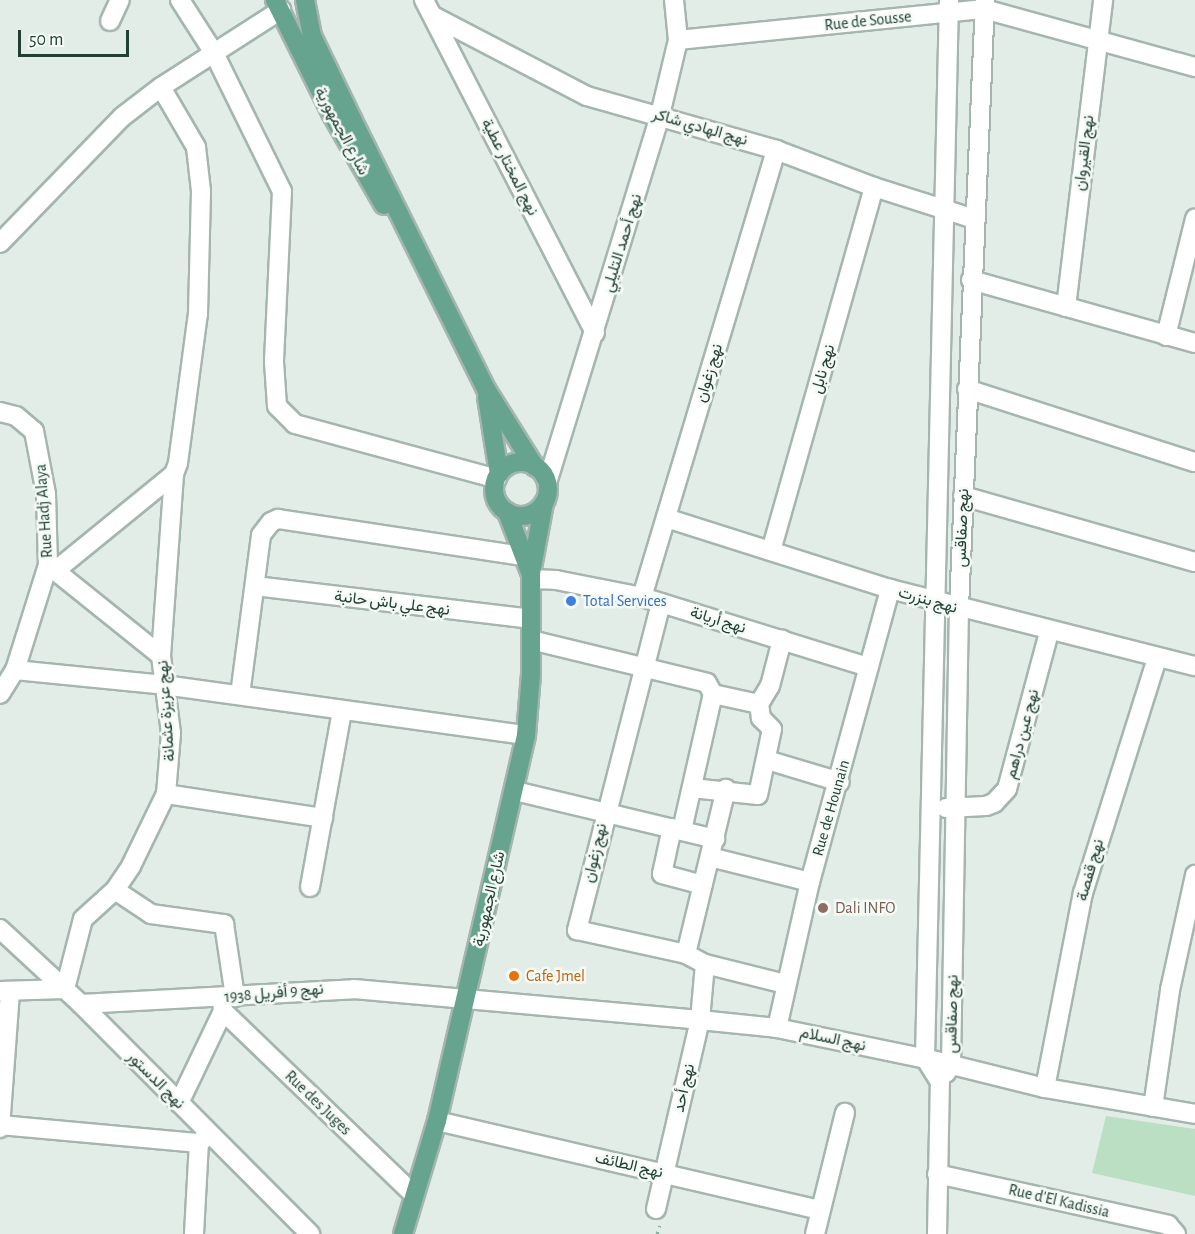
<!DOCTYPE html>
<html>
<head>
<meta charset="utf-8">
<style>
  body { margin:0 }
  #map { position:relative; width:1195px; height:1234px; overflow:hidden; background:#e3ede8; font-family:"Alegreya Sans",Vazirmatn,sans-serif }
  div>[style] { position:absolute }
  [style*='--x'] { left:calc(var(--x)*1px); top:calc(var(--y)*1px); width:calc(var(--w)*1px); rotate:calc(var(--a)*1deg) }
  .green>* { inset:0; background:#bbdfc2 }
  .path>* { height:3px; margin-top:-1.5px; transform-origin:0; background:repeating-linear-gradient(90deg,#83b29f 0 3px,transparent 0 7.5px) }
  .roads { filter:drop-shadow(2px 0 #a5b5af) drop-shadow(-2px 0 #a5b5af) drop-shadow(0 2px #a5b5af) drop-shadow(0 -2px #a5b5af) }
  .minor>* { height:18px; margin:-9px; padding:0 9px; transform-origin:9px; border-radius:9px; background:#fff }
  .major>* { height:18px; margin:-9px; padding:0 9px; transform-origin:9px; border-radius:9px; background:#66a490 }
  .major>.ring { margin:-9px; padding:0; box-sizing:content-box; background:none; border:18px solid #66a490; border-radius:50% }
  .dots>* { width:16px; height:16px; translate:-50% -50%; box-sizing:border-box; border:3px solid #f4faf6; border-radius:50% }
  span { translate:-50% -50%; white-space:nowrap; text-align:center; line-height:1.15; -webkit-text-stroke:5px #f4faf6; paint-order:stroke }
  .street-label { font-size:16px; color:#223f35 }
  .shop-label { font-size:16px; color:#366cbe }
  .left { translate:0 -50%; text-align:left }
  .education-label { font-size:16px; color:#785e54 }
  .food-label { font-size:16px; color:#c56008 }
  .scale { position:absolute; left:18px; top:30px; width:111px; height:27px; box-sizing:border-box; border:3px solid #223f35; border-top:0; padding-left:8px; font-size:18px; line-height:21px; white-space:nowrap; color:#223f35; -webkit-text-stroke:4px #f4faf6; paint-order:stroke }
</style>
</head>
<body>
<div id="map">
  <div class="green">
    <i style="clip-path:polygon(1106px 1116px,1195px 1129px,1195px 1196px,1092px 1173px)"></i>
  </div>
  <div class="path">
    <i style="--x:657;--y:1234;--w:9;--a:-72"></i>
  </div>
  <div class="roads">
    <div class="minor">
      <i style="--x:180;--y:0;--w:63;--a:57.3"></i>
      <i style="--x:214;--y:53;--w:154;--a:63.8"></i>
      <i style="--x:282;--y:191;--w:171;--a:92.7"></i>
      <i style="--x:274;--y:362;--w:44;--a:86.1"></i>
      <i style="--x:277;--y:406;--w:25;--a:45"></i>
      <i style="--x:295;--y:424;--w:209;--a:15.2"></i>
      <i style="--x:424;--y:0;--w:374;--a:62.8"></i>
      <i style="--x:435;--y:17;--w:171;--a:27.5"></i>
      <i style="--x:587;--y:96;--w:197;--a:15.9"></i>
      <i style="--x:776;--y:150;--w:105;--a:20.7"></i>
      <i style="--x:874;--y:187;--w:105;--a:17.7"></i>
      <i style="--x:110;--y:21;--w:23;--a:-65"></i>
      <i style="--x:678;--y:40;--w:308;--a:-5.8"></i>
      <i style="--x:984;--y:9;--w:219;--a:15.4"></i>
      <i style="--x:0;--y:243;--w:175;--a:-45.9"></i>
      <i style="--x:122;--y:117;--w:49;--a:-37.6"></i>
      <i style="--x:161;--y:87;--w:143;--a:-32.7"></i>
      <i style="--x:971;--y:280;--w:233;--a:15.7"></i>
      <i style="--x:1066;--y:307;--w:309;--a:-83.1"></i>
      <i style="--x:1166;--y:336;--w:121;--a:-76.1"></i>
      <i style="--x:967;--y:389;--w:239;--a:17.8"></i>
      <i style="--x:0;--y:412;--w:16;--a:14"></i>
      <i style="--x:16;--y:416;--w:23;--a:40"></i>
      <i style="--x:34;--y:431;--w:64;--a:79.2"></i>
      <i style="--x:46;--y:494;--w:71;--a:88.4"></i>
      <i style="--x:48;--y:565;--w:110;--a:107.4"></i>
      <i style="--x:15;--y:670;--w:28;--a:122"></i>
      <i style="--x:547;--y:483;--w:385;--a:-72.9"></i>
      <i style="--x:660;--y:115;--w:77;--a:-76.5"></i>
      <i style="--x:678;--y:40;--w:40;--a:-95.7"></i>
      <i style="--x:963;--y:496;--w:241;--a:15.9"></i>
      <i style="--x:666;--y:518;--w:235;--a:17.6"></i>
      <i style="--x:890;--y:589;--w:315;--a:14.2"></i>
      <i style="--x:771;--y:551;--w:378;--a:-74.2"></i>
      <i style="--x:48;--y:565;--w:145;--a:38.8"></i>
      <i style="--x:55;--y:571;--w:154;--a:-39.2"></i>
      <i style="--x:174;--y:474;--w:12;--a:-70"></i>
      <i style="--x:178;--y:463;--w:150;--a:-82.4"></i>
      <i style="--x:198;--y:314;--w:123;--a:-88.6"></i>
      <i style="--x:201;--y:191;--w:44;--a:-96.5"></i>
      <i style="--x:196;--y:147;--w:69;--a:-120.3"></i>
      <i style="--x:531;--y:579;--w:25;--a:2"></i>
      <i style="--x:556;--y:580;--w:88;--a:11.2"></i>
      <i style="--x:642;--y:597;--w:237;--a:17.2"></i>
      <i style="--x:255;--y:586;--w:277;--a:6.8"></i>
      <i style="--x:642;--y:597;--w:467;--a:-73.3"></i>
      <i style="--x:661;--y:603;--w:338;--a:104.4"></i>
      <i style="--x:577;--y:930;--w:112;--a:12.4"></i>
      <i style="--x:686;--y:954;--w:21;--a:28"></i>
      <i style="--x:705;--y:964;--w:82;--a:14"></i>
      <i style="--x:531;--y:640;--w:181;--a:13.7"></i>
      <i style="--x:707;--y:683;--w:13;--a:61"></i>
      <i style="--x:713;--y:694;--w:47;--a:12.3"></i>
      <i style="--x:15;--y:670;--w:150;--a:5.7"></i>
      <i style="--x:164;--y:685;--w:365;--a:7.9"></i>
      <i style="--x:240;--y:695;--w:161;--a:-82.5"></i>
      <i style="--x:261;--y:535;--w:16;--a:-52"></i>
      <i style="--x:271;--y:522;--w:8;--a:-23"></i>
      <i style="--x:278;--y:519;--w:249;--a:8.6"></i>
      <i style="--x:767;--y:760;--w:76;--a:16.8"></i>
      <i style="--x:692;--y:788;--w:66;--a:6.1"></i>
      <i style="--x:758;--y:795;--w:67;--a:-78"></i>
      <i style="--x:772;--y:729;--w:16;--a:-135"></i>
      <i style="--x:761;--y:718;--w:14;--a:-98"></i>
      <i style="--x:759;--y:704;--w:21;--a:-59"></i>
      <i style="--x:770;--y:686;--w:48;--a:-75.4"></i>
      <i style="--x:515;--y:791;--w:206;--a:13.5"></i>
      <i style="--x:166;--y:794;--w:159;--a:8.7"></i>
      <i style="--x:946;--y:808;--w:40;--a:-2.9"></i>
      <i style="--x:986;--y:806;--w:9;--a:-21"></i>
      <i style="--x:994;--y:803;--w:19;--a:-47"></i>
      <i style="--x:1007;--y:789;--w:163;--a:-75"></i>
      <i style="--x:672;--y:828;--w:47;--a:102.3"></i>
      <i style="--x:662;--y:874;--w:42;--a:15"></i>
      <i style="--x:682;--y:830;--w:139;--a:-77.2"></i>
      <i style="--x:710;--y:857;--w:103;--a:14"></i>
      <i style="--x:310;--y:887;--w:179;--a:-79.7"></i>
      <i style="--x:115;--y:890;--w:43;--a:33.7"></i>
      <i style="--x:151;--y:914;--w:74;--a:7.8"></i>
      <i style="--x:224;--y:924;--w:74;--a:81.4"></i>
      <i style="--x:0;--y:929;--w:110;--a:42.8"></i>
      <i style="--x:81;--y:1004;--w:325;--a:45.1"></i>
      <i style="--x:686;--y:954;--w:170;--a:-76.4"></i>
      <i style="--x:0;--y:991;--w:65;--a:-1.8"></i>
      <i style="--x:65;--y:989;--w:72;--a:-75.6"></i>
      <i style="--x:83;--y:919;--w:43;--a:-42.2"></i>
      <i style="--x:115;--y:890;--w:29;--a:-56"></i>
      <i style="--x:131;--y:866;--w:80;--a:-64.1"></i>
      <i style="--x:166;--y:794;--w:61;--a:-85.3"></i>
      <i style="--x:171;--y:733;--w:78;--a:-97.4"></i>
      <i style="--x:161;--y:656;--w:182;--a:-85.9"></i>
      <i style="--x:81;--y:1004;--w:273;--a:-3.1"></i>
      <i style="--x:354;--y:989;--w:347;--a:5.1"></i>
      <i style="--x:700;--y:1020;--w:77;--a:5.9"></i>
      <i style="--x:777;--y:1028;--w:162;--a:11.7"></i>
      <i style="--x:936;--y:1061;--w:112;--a:13.9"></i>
      <i style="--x:1045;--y:1088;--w:152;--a:9.8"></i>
      <i style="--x:223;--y:1011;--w:265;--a:43.9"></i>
      <i style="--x:777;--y:1028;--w:150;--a:-77.3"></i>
      <i style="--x:810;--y:882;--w:304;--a:-74.7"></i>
      <i style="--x:946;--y:1073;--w:9;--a:-58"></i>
      <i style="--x:951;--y:1065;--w:457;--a:-89"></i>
      <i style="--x:959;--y:608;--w:609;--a:-87.55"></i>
      <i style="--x:940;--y:1082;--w:28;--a:-122"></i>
      <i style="--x:925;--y:1058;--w:1058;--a:-88.7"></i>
      <i style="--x:1045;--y:1088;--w:199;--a:-79"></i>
      <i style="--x:1083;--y:893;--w:246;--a:-72.5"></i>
      <i style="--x:179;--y:1103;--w:102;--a:-64.4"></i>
      <i style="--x:223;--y:1011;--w:11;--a:-95"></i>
      <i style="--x:1153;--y:1107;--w:118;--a:-81.7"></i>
      <i style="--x:1170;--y:990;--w:118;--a:-77.7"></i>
      <i style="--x:437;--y:1121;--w:393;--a:13.1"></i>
      <i style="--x:0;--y:1125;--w:200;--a:5.2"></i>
      <i style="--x:199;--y:1143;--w:12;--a:-42"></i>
      <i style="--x:0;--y:1128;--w:137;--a:-85.8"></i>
      <i style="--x:937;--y:1174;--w:237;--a:12.4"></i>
      <i style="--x:1168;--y:1225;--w:12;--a:48"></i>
      <i style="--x:656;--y:1209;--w:194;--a:-76.9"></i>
      <i style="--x:700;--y:1020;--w:56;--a:-84.9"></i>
      <i style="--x:194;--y:1234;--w:91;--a:-86.9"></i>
      <i style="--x:815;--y:1234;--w:125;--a:-76.1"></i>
      <i style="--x:937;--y:1234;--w:152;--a:-88.9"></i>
    </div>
    <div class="major">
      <i style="--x:275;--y:0;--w:126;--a:63.6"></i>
      <i style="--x:331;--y:113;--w:106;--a:60.1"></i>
      <i style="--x:305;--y:0;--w:37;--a:79"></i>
      <i style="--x:312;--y:36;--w:94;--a:64.2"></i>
      <i style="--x:353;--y:121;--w:299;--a:63.6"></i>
      <i style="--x:486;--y:389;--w:92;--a:57.9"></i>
      <i style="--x:487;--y:397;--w:78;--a:81.1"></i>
      <i class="ring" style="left:494px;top:462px;width:36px;height:36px"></i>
      <i style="--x:507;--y:512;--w:64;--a:69"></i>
      <i style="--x:403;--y:1234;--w:118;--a:-73.3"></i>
      <i style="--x:437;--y:1121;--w:396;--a:-77"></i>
      <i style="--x:526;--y:735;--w:61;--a:-85.3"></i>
      <i style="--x:531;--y:674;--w:101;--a:-90"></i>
      <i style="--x:531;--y:573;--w:71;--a:-79.5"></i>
    </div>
  </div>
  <div class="dots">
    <i style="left:571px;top:601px;background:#3f7fe0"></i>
    <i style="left:823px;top:908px;background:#8d6e63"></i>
    <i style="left:514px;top:976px;background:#e8710a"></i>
  </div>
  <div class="street-label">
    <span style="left:868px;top:21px;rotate:-6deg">Rue de Sousse</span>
    <span style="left:700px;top:127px;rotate:16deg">نهج الهادي شاكر</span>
    <span style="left:342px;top:131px;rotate:62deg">شارع الجمهورية</span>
    <span style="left:1084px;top:153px;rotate:-83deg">نهج القيروان</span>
    <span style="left:510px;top:167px;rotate:63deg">نهج المختار عطية</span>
    <span style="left:622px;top:243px;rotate:-73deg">نهج أحمد التليلي</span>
    <span style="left:823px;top:369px;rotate:-74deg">نهج نابل</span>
    <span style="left:709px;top:373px;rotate:-73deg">نهج زغوان</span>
    <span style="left:44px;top:511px;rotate:-94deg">Rue Hadj Alaya</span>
    <span style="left:962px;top:528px;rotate:-88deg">نهج صفاقس</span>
    <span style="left:928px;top:600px;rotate:16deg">نهج بنزرت</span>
    <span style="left:392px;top:603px;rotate:7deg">نهج علي باش حانبة</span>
    <span style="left:718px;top:620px;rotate:17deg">نهج أريانة</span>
    <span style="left:166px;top:711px;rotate:-94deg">نهج عزيزة عثمانة</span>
    <span style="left:1022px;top:734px;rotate:-75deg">نهج عين دراهم</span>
    <span style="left:831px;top:808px;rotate:-74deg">Rue de Hounain</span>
    <span style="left:595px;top:853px;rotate:-77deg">نهج زغوان</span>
    <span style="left:1090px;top:870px;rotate:-74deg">نهج قفصة</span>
    <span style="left:489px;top:899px;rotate:-77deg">شارع الجمهورية</span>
    <span style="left:274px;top:993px;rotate:-5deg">نهج 9 أفريل 1938</span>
    <span style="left:952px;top:1014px;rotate:-89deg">نهج صفاقس</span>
    <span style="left:833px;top:1039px;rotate:12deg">نهج السلام</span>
    <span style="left:156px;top:1080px;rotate:45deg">نهج الدستور</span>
    <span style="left:684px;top:1088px;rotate:-77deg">نهج أحد</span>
    <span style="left:318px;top:1103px;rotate:44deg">Rue des Juges</span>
    <span style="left:629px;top:1165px;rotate:13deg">نهج الطائف</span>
    <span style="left:1059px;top:1201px;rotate:13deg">Rue d'El Kadissia</span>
  </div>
  <div class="shop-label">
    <span class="left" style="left:583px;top:601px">Total Services</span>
  </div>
  <div class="education-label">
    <span class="left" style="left:835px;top:908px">Dali INFO</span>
  </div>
  <div class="food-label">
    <span class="left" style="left:526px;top:976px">Cafe Jmel</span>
  </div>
  <div class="scale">50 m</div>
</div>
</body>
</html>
